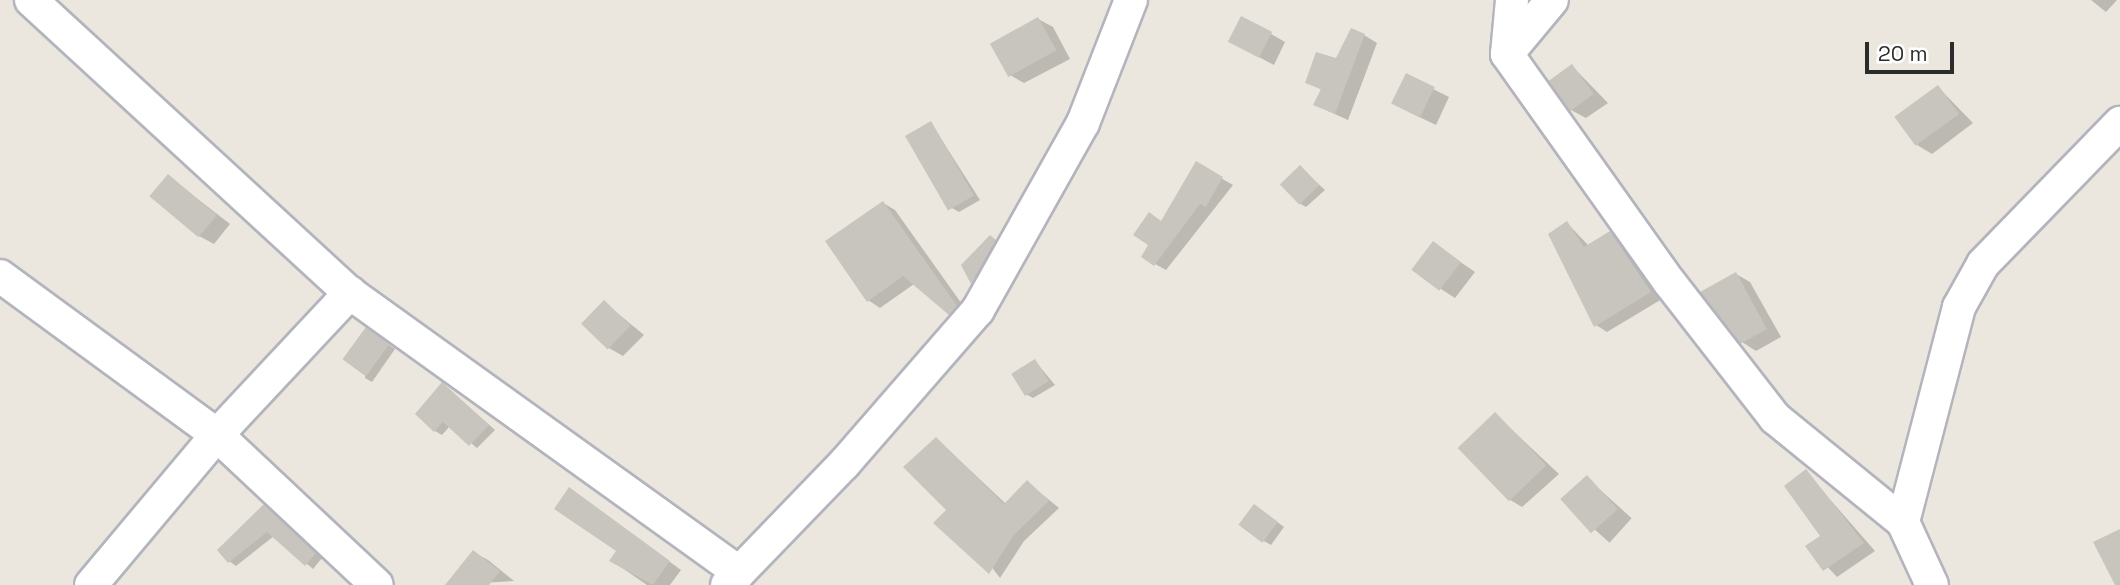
<!DOCTYPE html>
<html>
<head>
<meta charset="utf-8">
<style>
  body { margin:0 }
  #map { position:relative; width:2120px; height:585px; overflow:hidden; background:#ebe7df; font-family:"Space Grotesk",sans-serif }
  div>[style] { position:absolute }
  [style*='--x'] { left:calc(var(--x)*1px); top:calc(var(--y)*1px); width:calc(var(--w)*1px); rotate:calc(var(--a)*1deg) }
  .shadow>* { inset:0; background:#0003; transform-origin:0 0 }
  .building>* { inset:0; background:#c7c5bd; transform-origin:0 0 }
  .roads { filter:drop-shadow(2px 0 #b3b4bd) drop-shadow(-2px 0 #b3b4bd) drop-shadow(0 2px #b3b4bd) drop-shadow(0 -2px #b3b4bd) }
  .minor>* { height:32px; margin:-16px; padding:0 16px; transform-origin:16px; border-radius:16px; background:#fff }
  span { translate:-50% -50%; white-space:nowrap; text-align:center; line-height:1.15; -webkit-text-stroke:5px #fff; paint-order:stroke }
  .scale { position:absolute; left:1865px; top:42px; width:89px; height:32px; box-sizing:border-box; border:4px solid #2b2b2b; border-top:0; padding-left:9px; font-size:21px; line-height:24px; white-space:nowrap; color:#2b2b2b; -webkit-text-stroke:5px #fff; paint-order:stroke }
</style>
</head>
<body>
<div id="map">
  <div class="shadow">
    <i style="clip-path:polygon(2091px 0,2117px 0,2106px 12px)"></i>
    <i style="clip-path:polygon(1038px 19px,1053px 27px,1070px 59px,1024px 83px,1010px 75px)"></i>
    <i style="clip-path:polygon(1271px 34px,1285px 42px,1274px 65px,1244px 49px)"></i>
    <i style="clip-path:polygon(1364px 35px,1377px 43px,1348px 120px,1328px 111px,1322px 90px,1307px 82px)"></i>
    <i style="clip-path:polygon(1572px 66px,1608px 103px,1586px 118px,1571px 110px)"></i>
    <i style="clip-path:polygon(1407px 76px,1449px 97px,1436px 125px,1409px 112px)"></i>
    <i style="clip-path:polygon(1938px 87px,1973px 123px,1932px 154px,1917px 145px)"></i>
    <i style="clip-path:polygon(931px 123px,980px 200px,959px 212px,952px 208px)"></i>
    <i style="clip-path:polygon(1196px 164px,1233px 185px,1166px 270px,1155px 264px,1163px 222px)"></i>
    <i style="clip-path:polygon(1300px 167px,1325px 190px,1306px 207px,1299px 203px)"></i>
    <i style="clip-path:polygon(168px 176px,230px 224px,214px 244px,199px 236px)"></i>
    <i style="clip-path:polygon(883px 203px,895px 210px,969px 314px,962px 321px,914px 284px,880px 308px,868px 300px)"></i>
    <i style="clip-path:polygon(1567px 223px,1589px 246px,1610px 233px,1622px 240px,1662px 299px,1607px 332px,1596px 325px)"></i>
    <i style="clip-path:polygon(990px 237px,1005px 246px,987px 291px,964px 266px)"></i>
    <i style="clip-path:polygon(1434px 244px,1475px 272px,1455px 298px,1441px 289px)"></i>
    <i style="clip-path:polygon(1736px 274px,1750px 282px,1781px 337px,1756px 351px,1742px 342px)"></i>
    <i style="clip-path:polygon(605px 303px,644px 335px,623px 356px,609px 348px)"></i>
    <i style="clip-path:polygon(374px 334px,395px 349px,372px 382px,365px 378px)"></i>
    <i style="clip-path:polygon(1035px 361px,1055px 385px,1033px 398px,1026px 394px)"></i>
    <i style="clip-path:polygon(443px 384px,495px 430px,477px 448px,450px 426px,442px 435px,435px 431px)"></i>
    <i style="clip-path:polygon(1495px 414px,1559px 474px,1522px 507px,1507px 498px)"></i>
    <i style="clip-path:polygon(937px 439px,1006px 504px,1027px 482px,1059px 508px,1024px 541px,1000px 578px,948px 510px)"></i>
    <i style="clip-path:polygon(1806px 472px,1875px 551px,1837px 577px,1808px 546px,1823px 536px)"></i>
    <i style="left:1587px;top:478px;width:60px;height:33px;rotate:42deg"></i>
    <i style="clip-path:polygon(570px 489px,681px 570px,670px 585px,647px 585px,612px 561px,619px 551px)"></i>
    <i style="clip-path:polygon(264px 506px,322px 558px,313px 569px,274px 536px,236px 566px,229px 561px)"></i>
    <i style="clip-path:polygon(1261px 510px,1284px 527px,1271px 545px,1264px 541px)"></i>
    <i style="clip-path:polygon(473px 552px,488px 560px,514px 581px,449px 585px)"></i>
  </div>
  <div class="building">
    <i style="left:1241px;top:16px;width:35px;height:29px;rotate:27deg"></i>
    <i style="left:1038px;top:17px;width:38px;height:55px;rotate:61deg"></i>
    <i style="clip-path:polygon(1351px 28px,1365px 34px,1335px 114px,1313px 105px,1321px 89px,1305px 83px,1316px 52px,1336px 58px)"></i>
    <i style="left:1572px;top:64px;width:37px;height:29px;rotate:54deg"></i>
    <i style="left:1406px;top:73px;width:32px;height:34px;rotate:26deg"></i>
    <i style="left:1938px;top:85px;width:36px;height:54px;rotate:54deg"></i>
    <i style="left:931px;top:121px;width:86px;height:30px;rotate:60deg"></i>
    <i style="clip-path:polygon(1196px 161px,1223px 177px,1206px 207px,1200px 204px,1154px 266px,1141px 257px,1148px 245px,1133px 235px,1149px 212px,1161px 221px)"></i>
    <i style="left:1300px;top:165px;width:28px;height:28px;rotate:46deg"></i>
    <i style="left:168px;top:174px;width:64px;height:29px;rotate:40deg"></i>
    <i style="clip-path:polygon(883px 201px,957px 306px,949px 315px,903px 276px,867px 302px,825px 241px)"></i>
    <i style="clip-path:polygon(1567px 221px,1584px 247px,1610px 231px,1651px 292px,1594px 327px,1548px 234px)"></i>
    <i style="clip-path:polygon(990px 235px,996px 240px,971px 284px,961px 265px)"></i>
    <i style="left:1433px;top:241px;width:35px;height:36px;rotate:37deg"></i>
    <i style="clip-path:polygon(1736px 272px,1767px 329px,1740px 344px,1700px 292px)"></i>
    <i style="left:604px;top:300px;width:37px;height:33px;rotate:44deg"></i>
    <i style="left:366px;top:327px;width:29px;height:40px;rotate:36deg"></i>
    <i style="left:1035px;top:359px;width:26px;height:28px;rotate:58deg"></i>
    <i style="clip-path:polygon(442px 382px,489px 425px,469px 446px,443px 422px,434px 432px,415px 414px)"></i>
    <i style="left:1495px;top:412px;width:74px;height:52px;rotate:46deg"></i>
    <i style="clip-path:polygon(936px 437px,1004px 504px,1027px 480px,1049px 501px,1013px 536px,989px 574px,933px 523px,946px 510px,903px 467px)"></i>
    <i style="clip-path:polygon(1806px 469px,1864px 543px,1823px 571px,1805px 546px,1820px 536px,1784px 486px)"></i>
    <i style="left:1587px;top:475px;width:46px;height:36px;rotate:48deg"></i>
    <i style="clip-path:polygon(569px 487px,670px 561px,653px 585px,609px 561px,616px 551px,554px 509px)"></i>
    <i style="clip-path:polygon(264px 504px,316px 553px,305px 566px,267px 532px,228px 563px,217px 550px)"></i>
    <i style="left:1254px;top:504px;width:30px;height:26px;rotate:37deg"></i>
    <i style="clip-path:polygon(2120px 529px,2120px 585px,2115px 585px,2093px 542px)"></i>
    <i style="clip-path:polygon(473px 550px,500px 571px,489px 585px,445px 585px)"></i>
  </div>
  <div class="roads">
    <div class="minor">
      <i style="--x:31;--y:0;--w:433;--a:42.6"></i>
      <i style="--x:1512;--y:0;--w:54;--a:95.3"></i>
      <i style="--x:1507;--y:54;--w:281;--a:54.6"></i>
      <i style="--x:1670;--y:283;--w:171;--a:52.1"></i>
      <i style="--x:1775;--y:418;--w:165;--a:39.1"></i>
      <i style="--x:1903;--y:522;--w:69;--a:65.3"></i>
      <i style="--x:1507;--y:54;--w:70;--a:-50.2"></i>
      <i style="--x:0;--y:276;--w:269;--a:36.2"></i>
      <i style="--x:217;--y:435;--w:219;--a:43.2"></i>
      <i style="--x:1903;--y:522;--w:222;--a:-75.4"></i>
      <i style="--x:1959;--y:307;--w:49;--a:-60.8"></i>
      <i style="--x:1983;--y:264;--w:197;--a:-45.8"></i>
      <i style="--x:91;--y:585;--w:196;--a:-50"></i>
      <i style="--x:217;--y:435;--w:195;--a:-46.9"></i>
      <i style="--x:350;--y:293;--w:479;--a:35.7"></i>
      <i style="--x:727;--y:585;--w:168;--a:-46"></i>
      <i style="--x:844;--y:464;--w:204;--a:-49"></i>
      <i style="--x:978;--y:310;--w:214;--a:-60.7"></i>
      <i style="--x:1083;--y:123;--w:132;--a:-68.7"></i>
    </div>
  </div>
  <div class="scale">20 m</div>
</div>
</body>
</html>
